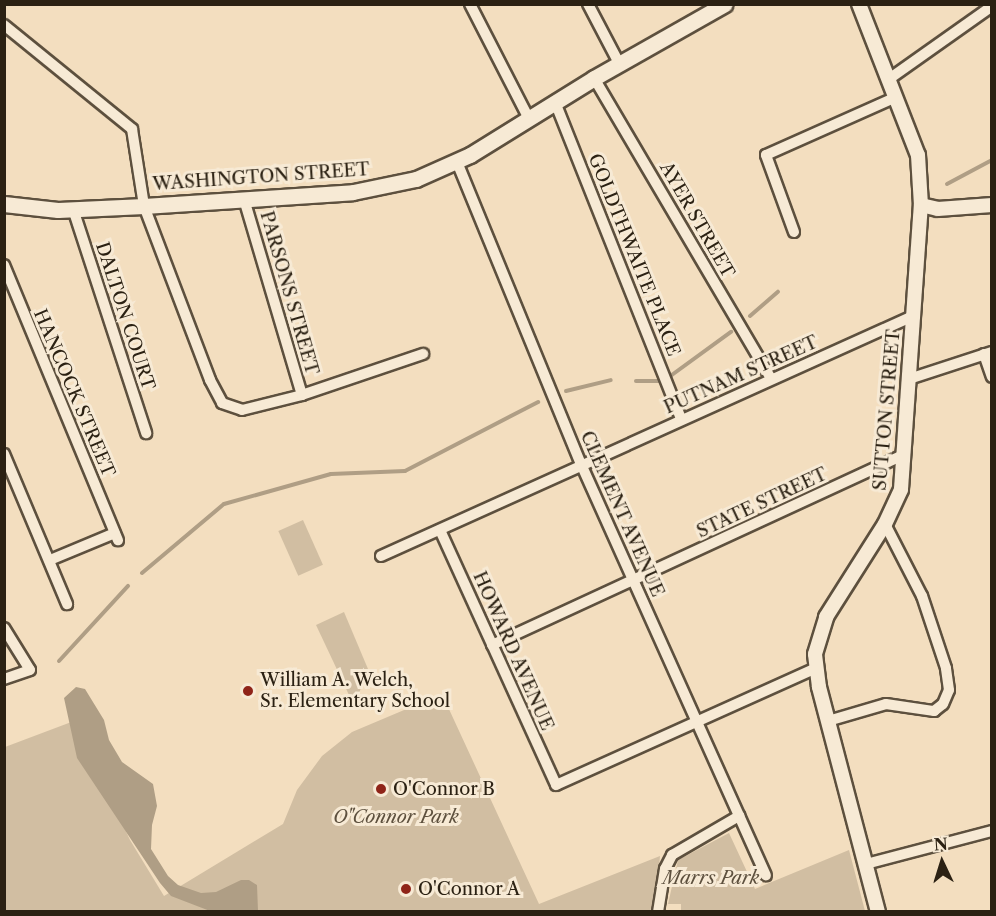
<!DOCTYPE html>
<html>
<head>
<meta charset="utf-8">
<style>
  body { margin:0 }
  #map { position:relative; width:996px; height:916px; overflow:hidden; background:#f3debf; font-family:"Libre Caslon Text",serif }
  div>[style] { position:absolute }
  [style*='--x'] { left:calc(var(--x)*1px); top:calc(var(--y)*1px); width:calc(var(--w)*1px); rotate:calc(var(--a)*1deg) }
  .green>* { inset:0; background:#d1bea2; transform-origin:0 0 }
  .water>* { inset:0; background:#af9e85 }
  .stream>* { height:4px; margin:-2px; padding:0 2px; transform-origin:2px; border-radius:2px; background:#af9e85 }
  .roads { filter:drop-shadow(2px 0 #5d503e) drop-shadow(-2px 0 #5d503e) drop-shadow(0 2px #5d503e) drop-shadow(0 -2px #5d503e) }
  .minor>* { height:10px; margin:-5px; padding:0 5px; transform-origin:5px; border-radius:5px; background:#f7ead5 }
  .tertiary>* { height:14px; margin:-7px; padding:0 7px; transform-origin:7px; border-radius:7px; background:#f7ead5 }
  .secondary>* { height:15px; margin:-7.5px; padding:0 7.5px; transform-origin:7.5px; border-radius:7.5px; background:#f7ead5 }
  .dots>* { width:16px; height:16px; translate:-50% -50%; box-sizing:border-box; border:3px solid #f7ead5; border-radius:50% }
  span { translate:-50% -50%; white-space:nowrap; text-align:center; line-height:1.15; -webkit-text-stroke:6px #f7ead5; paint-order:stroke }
  .street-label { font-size:18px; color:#2b2113 }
  .poi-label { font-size:18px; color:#2b2113 }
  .left { translate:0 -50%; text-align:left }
  .park-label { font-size:18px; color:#5d503e; font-style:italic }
  .frame { position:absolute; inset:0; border:6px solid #2b2113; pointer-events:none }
  .north { position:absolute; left:912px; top:832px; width:60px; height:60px; -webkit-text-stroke:4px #f7ead5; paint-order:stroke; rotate:356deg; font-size:16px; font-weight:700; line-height:24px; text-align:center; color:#2b2113 }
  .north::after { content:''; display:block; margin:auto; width:21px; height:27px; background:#2b2113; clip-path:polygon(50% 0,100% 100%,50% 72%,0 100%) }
</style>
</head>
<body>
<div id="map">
  <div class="green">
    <i style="left:303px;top:520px;width:49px;height:27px;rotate:66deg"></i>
    <i style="clip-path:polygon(344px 612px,368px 669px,358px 696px,349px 695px,316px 625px)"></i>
    <i style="clip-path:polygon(442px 694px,539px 904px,660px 856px,655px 911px,5px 912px,5px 747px,74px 721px,130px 840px,164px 896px,283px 824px,297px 790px,322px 756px,352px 732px)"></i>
    <i style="clip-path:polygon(729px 833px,755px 889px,849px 850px,865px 911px,681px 912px,681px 904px,668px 904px,678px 860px)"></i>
  </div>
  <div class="water">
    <i style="clip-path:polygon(76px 687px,85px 689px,104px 720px,109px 740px,122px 762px,153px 784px,157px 806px,152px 825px,151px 849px,168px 876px,178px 885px,201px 893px,216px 892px,241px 880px,249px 880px,257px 885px,258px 911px,210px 911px,171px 896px,160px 883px,77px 758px,64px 698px)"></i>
  </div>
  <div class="stream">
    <i style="--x:947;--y:184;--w:51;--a:-28.1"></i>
    <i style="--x:750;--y:316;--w:37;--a:-41"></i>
    <i style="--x:669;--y:377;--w:77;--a:-36"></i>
    <i style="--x:636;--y:381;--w:23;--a:0"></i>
    <i style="--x:566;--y:391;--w:46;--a:-13.7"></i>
    <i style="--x:142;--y:573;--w:107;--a:-40.1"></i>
    <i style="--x:224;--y:504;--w:111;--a:-15.7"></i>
    <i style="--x:331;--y:474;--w:74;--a:-2.3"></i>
    <i style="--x:405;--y:471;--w:150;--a:-27.4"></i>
    <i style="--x:59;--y:661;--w:102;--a:-47.4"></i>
  </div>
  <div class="roads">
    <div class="minor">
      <i style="--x:470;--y:4;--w:129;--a:62.8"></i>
      <i style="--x:588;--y:4;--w:67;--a:62.3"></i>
      <i style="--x:4;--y:25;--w:165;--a:39.1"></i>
      <i style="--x:132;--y:129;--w:78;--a:81.1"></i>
      <i style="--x:144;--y:206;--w:186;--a:69.2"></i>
      <i style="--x:210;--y:380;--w:26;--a:62"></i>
      <i style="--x:222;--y:403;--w:21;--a:19"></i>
      <i style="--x:242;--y:410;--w:62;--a:-14"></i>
      <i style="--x:302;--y:395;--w:204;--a:-106.5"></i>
      <i style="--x:594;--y:78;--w:349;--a:59.5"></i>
      <i style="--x:889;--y:79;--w:126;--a:-35.3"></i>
      <i style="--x:555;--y:102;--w:341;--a:68.3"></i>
      <i style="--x:457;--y:162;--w:326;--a:67.7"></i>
      <i style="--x:581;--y:464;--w:451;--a:65.8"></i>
      <i style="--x:73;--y:209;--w:236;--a:71.9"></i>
      <i style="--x:794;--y:232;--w:82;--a:-110"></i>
      <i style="--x:766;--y:155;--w:142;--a:-24"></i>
      <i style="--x:4;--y:265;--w:298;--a:67.5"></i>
      <i style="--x:984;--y:354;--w:24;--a:71"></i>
      <i style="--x:909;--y:379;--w:87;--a:-18"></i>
      <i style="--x:302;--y:395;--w:128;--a:-18.7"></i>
      <i style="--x:4;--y:454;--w:163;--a:67.2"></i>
      <i style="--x:440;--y:530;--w:280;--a:65.5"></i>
      <i style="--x:556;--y:785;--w:285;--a:-24.2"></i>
      <i style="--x:381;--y:556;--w:584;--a:-24.28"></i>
      <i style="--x:50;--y:560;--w:70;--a:-22.6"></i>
      <i style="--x:4;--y:628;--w:49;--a:58.2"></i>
      <i style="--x:30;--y:670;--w:28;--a:161"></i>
      <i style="--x:492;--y:645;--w:455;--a:-24.8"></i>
      <i style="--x:828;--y:721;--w:60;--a:-16.3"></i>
      <i style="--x:886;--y:704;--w:49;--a:8.3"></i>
      <i style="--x:934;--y:711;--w:11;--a:-38"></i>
      <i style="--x:943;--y:704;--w:15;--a:-67"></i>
      <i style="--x:949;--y:690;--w:22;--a:-98"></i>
      <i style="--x:946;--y:668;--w:76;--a:-108.4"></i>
      <i style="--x:922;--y:596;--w:81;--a:-117.2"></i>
      <i style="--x:866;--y:864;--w:130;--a:-14.7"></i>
      <i style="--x:658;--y:912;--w:44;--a:-80.8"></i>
      <i style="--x:665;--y:869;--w:16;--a:-63"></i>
      <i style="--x:672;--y:855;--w:78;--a:-30.2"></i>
    </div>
    <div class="tertiary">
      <i style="--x:859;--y:4;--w:162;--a:68.7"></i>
      <i style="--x:918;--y:155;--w:50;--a:86.6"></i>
      <i style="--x:921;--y:205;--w:17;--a:13"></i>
      <i style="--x:938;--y:209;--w:54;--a:-4.2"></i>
      <i style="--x:878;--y:912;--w:233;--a:-104.7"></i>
      <i style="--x:819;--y:687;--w:33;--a:-97"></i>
      <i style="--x:815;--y:654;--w:39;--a:-73"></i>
      <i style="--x:826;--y:617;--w:110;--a:-57.6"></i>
      <i style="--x:885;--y:524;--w:38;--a:-65"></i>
      <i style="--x:901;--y:489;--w:285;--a:-86"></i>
    </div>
    <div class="secondary">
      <i style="--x:4;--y:204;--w:54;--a:6.3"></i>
      <i style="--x:58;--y:210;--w:86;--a:-2.7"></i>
      <i style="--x:144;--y:206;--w:209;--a:-3.8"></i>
      <i style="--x:353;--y:192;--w:64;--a:-11.7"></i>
      <i style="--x:416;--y:179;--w:59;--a:-24"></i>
      <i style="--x:470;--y:155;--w:146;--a:-31.8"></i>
      <i style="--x:594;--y:78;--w:150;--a:-29.5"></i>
    </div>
  </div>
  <div class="dots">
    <i style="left:248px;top:691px;background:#8f2418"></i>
    <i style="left:381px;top:789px;background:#8f2418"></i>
    <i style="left:406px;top:889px;background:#8f2418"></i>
  </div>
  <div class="street-label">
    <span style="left:261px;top:177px;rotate:-4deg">WASHINGTON STREET</span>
    <span style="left:697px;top:220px;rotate:60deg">AYER STREET</span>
    <span style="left:634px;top:255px;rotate:68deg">GOLDTHWAITE PLACE</span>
    <span style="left:289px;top:293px;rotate:74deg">PARSONS STREET</span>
    <span style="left:125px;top:316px;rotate:72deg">DALTON COURT</span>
    <span style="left:741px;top:375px;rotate:-24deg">PUTNAM STREET</span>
    <span style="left:74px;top:393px;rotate:67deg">HANCOCK STREET</span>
    <span style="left:887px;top:410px;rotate:-85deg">SUTTON STREET</span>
    <span style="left:762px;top:503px;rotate:-25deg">STATE STREET</span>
    <span style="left:622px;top:514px;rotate:66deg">CLEMENT AVENUE</span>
    <span style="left:513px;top:651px;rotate:66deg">HOWARD AVENUE</span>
  </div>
  <div class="poi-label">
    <span class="left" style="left:260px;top:691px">William A. Welch,<br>Sr. Elementary School</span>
    <span class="left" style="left:393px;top:789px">O'Connor B</span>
    <span class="left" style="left:418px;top:889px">O'Connor A</span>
  </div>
  <div class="park-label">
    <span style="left:396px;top:817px">O"Connor Park</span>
    <span style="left:711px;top:878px">Marrs Park</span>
  </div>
  <div class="frame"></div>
  <div class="north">N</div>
</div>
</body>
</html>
